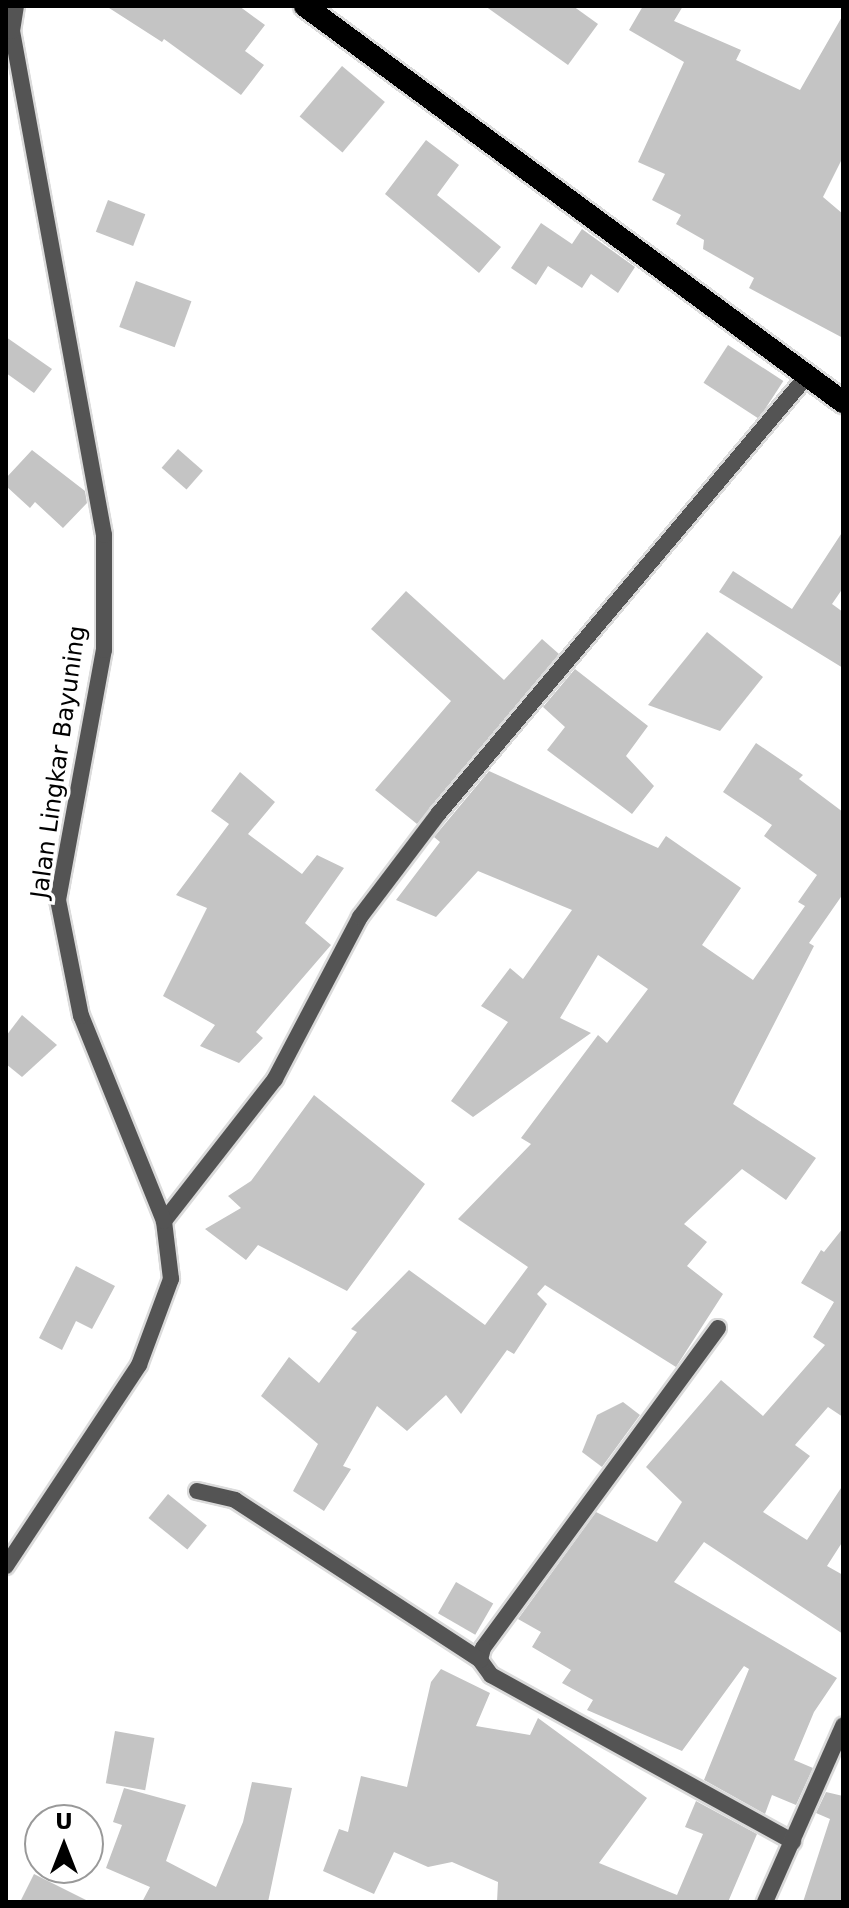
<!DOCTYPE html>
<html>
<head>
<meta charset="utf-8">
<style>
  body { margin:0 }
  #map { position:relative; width:849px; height:1908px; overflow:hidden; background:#fff; font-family:"DejaVu Sans",sans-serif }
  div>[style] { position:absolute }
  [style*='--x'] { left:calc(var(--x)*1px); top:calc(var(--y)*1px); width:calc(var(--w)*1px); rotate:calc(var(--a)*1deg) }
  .building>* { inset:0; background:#c4c4c4; transform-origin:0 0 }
  .roads { filter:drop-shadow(2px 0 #dbdbdb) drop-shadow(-2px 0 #dbdbdb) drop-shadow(0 2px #dbdbdb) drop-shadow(0 -2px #dbdbdb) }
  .minor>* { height:16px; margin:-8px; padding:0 8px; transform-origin:8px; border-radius:8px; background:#545454 }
  .trunk>* { height:22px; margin:-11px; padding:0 11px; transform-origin:11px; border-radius:11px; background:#000 }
  span { translate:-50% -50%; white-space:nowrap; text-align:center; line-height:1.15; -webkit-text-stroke:7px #fff; paint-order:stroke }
  .street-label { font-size:24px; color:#000 }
  .frame { position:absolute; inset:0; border:8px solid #000; pointer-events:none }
  .north { position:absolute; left:24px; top:1804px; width:80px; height:80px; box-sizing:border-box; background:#fff; border:2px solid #999; border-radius:50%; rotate:0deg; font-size:22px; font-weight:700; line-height:32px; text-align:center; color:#000 }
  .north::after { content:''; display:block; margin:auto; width:28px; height:36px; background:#000; clip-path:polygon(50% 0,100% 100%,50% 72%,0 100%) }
</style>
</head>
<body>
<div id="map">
  <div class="building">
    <i style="clip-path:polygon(106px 6px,239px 6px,265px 25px,245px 51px,264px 65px,241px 95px,164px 39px,162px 42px)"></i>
    <i style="clip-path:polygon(485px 6px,573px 6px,598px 24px,568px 65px)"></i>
    <i style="clip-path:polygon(643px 6px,683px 6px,674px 21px,741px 50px,736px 60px,800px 90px,843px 15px,843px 157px,823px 197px,843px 214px,843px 338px,749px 288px,754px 278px,703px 249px,704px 240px,676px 224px,681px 215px,652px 200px,665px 174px,638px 162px,684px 62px,629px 30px)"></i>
    <i style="left:342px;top:66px;width:56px;height:66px;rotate:40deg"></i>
    <i style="clip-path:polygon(426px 140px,459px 165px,437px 195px,501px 247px,479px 273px,385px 194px)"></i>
    <i style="left:108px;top:200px;width:40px;height:34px;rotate:21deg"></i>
    <i style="clip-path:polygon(541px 223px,572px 244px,582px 229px,635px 267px,618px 293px,591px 274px,582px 288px,548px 266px,536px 285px,511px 268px)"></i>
    <i style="left:136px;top:281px;width:59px;height:49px;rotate:20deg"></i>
    <i style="clip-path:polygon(6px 337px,52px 369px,34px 393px,6px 373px)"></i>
    <i style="left:728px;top:345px;width:66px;height:45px;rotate:33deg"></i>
    <i style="left:178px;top:449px;width:33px;height:25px;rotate:41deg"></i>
    <i style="clip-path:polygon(32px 450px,85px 491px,87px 503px,63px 528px,35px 502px,30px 508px,6px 486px,6px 478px)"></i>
    <i style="clip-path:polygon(843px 531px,843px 588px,832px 604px,843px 612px,843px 668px,719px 592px,733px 571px,792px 609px)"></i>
    <i style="clip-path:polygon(406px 591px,504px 680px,542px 639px,559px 654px,417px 824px,375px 790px,451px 701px,371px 629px)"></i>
    <i style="clip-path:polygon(707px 632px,763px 677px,720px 731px,648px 705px)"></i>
    <i style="clip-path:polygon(575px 669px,648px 726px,626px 756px,654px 786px,632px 814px,547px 750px,565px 727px,543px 707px)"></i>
    <i style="clip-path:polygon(756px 743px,803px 775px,799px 779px,843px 812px,843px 894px,809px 943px,814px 946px,733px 1104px,816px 1158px,786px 1200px,742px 1169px,684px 1224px,707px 1242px,687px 1266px,723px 1294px,676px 1367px,545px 1285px,537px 1294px,547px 1304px,514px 1354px,507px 1350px,461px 1414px,446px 1395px,407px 1431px,377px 1406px,343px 1466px,351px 1469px,324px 1511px,293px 1491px,318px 1444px,261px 1396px,289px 1357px,319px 1383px,357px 1332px,351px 1329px,409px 1270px,485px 1325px,528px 1267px,458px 1219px,531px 1144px,521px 1138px,598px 1035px,607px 1043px,648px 989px,598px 955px,560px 1018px,591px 1033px,473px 1117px,451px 1101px,508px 1022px,481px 1006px,510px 968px,523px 979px,572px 910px,478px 871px,436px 917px,396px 900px,440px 842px,434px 837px,489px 771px,658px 848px,666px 836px,741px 888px,702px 945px,753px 980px,805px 906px,798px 902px,817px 875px,764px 836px,772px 825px,723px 792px)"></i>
    <i style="clip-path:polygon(240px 772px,275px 802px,248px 834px,302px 874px,317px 855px,344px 868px,305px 923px,331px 945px,256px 1032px,263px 1038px,239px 1063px,200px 1046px,215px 1025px,163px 996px,207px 908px,176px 895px,229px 824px,211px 811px)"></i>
    <i style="clip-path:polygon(22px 1015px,57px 1045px,22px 1077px,6px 1064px,6px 1036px)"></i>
    <i style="clip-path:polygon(314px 1095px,425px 1184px,347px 1291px,258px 1245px,246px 1260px,205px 1229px,241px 1208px,228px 1196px,251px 1181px)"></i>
    <i style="clip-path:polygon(843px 1228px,843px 1417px,828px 1407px,795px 1445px,810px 1456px,763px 1512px,807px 1540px,843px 1485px,843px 1541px,827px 1566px,843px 1575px,843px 1634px,704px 1542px,674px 1582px,837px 1678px,814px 1712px,794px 1760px,813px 1768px,796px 1805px,772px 1795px,765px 1814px,704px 1780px,749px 1669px,744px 1666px,682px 1751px,587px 1710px,593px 1700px,562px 1683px,571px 1670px,532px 1647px,541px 1632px,518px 1619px,596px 1512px,657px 1542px,682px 1502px,646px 1467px,721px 1380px,763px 1416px,825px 1345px,813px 1337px,834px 1302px,801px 1283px,821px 1250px,824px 1252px)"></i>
    <i style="clip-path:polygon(76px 1266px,115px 1286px,92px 1329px,76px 1321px,62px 1350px,39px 1338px)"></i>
    <i style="clip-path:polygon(623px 1402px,640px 1415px,602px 1467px,582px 1452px,597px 1415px)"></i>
    <i style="left:168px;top:1494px;width:50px;height:31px;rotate:39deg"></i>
    <i style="left:456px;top:1582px;width:43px;height:36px;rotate:30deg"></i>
    <i style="clip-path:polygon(441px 1669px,490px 1693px,476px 1726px,530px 1735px,538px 1718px,647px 1798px,599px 1863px,677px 1895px,703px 1834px,685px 1827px,696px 1801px,757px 1834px,728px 1902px,497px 1902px,498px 1882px,452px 1862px,428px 1867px,394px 1852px,374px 1894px,323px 1871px,339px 1829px,348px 1832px,361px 1776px,407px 1787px,431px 1682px)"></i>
    <i style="left:115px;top:1731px;width:40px;height:53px;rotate:10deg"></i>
    <i style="clip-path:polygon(252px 1782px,292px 1788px,268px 1902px,142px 1902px,150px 1887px,106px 1868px,122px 1825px,113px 1822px,124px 1788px,186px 1805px,166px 1861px,216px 1887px,243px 1822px)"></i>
    <i style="clip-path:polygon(826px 1792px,843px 1796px,843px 1902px,803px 1902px,830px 1819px,816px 1813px)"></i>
    <i style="clip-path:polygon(34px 1874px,90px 1902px,20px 1902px)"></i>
  </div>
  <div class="roads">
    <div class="minor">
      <i style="--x:164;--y:1221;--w:180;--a:-52"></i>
      <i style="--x:275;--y:1079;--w:183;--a:-62.3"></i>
      <i style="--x:360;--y:917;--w:131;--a:-52.8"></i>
      <i style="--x:439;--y:813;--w:571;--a:-49.9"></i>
      <i style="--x:718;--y:1328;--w:397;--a:126.3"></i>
      <i style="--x:483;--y:1648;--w:12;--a:104"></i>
      <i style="--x:480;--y:1660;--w:19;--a:54"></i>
      <i style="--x:491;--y:1675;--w:345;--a:28.9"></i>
      <i style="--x:197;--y:1491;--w:39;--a:13"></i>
      <i style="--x:235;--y:1500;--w:293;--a:33.1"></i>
      <i style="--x:6;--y:1566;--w:241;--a:-56.5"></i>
      <i style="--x:139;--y:1365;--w:92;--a:-69.6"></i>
      <i style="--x:171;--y:1279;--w:58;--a:-96.9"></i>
      <i style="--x:164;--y:1221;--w:221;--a:-112"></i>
      <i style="--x:81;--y:1016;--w:118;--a:-101.2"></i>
      <i style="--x:58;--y:900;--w:254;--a:-79.6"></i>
      <i style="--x:104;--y:650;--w:115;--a:-90"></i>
      <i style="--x:104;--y:535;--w:512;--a:-100.34"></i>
      <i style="--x:12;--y:31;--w:25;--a:-81"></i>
      <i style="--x:765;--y:1902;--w:193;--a:-66.1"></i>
    </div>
    <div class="trunk">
      <i style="--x:305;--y:6;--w:668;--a:36.36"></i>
    </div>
  </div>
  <div class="street-label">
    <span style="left:59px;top:762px;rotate:-82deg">Jalan Lingkar Bayuning</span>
  </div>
  <div class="frame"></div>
  <div class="north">U</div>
</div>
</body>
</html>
